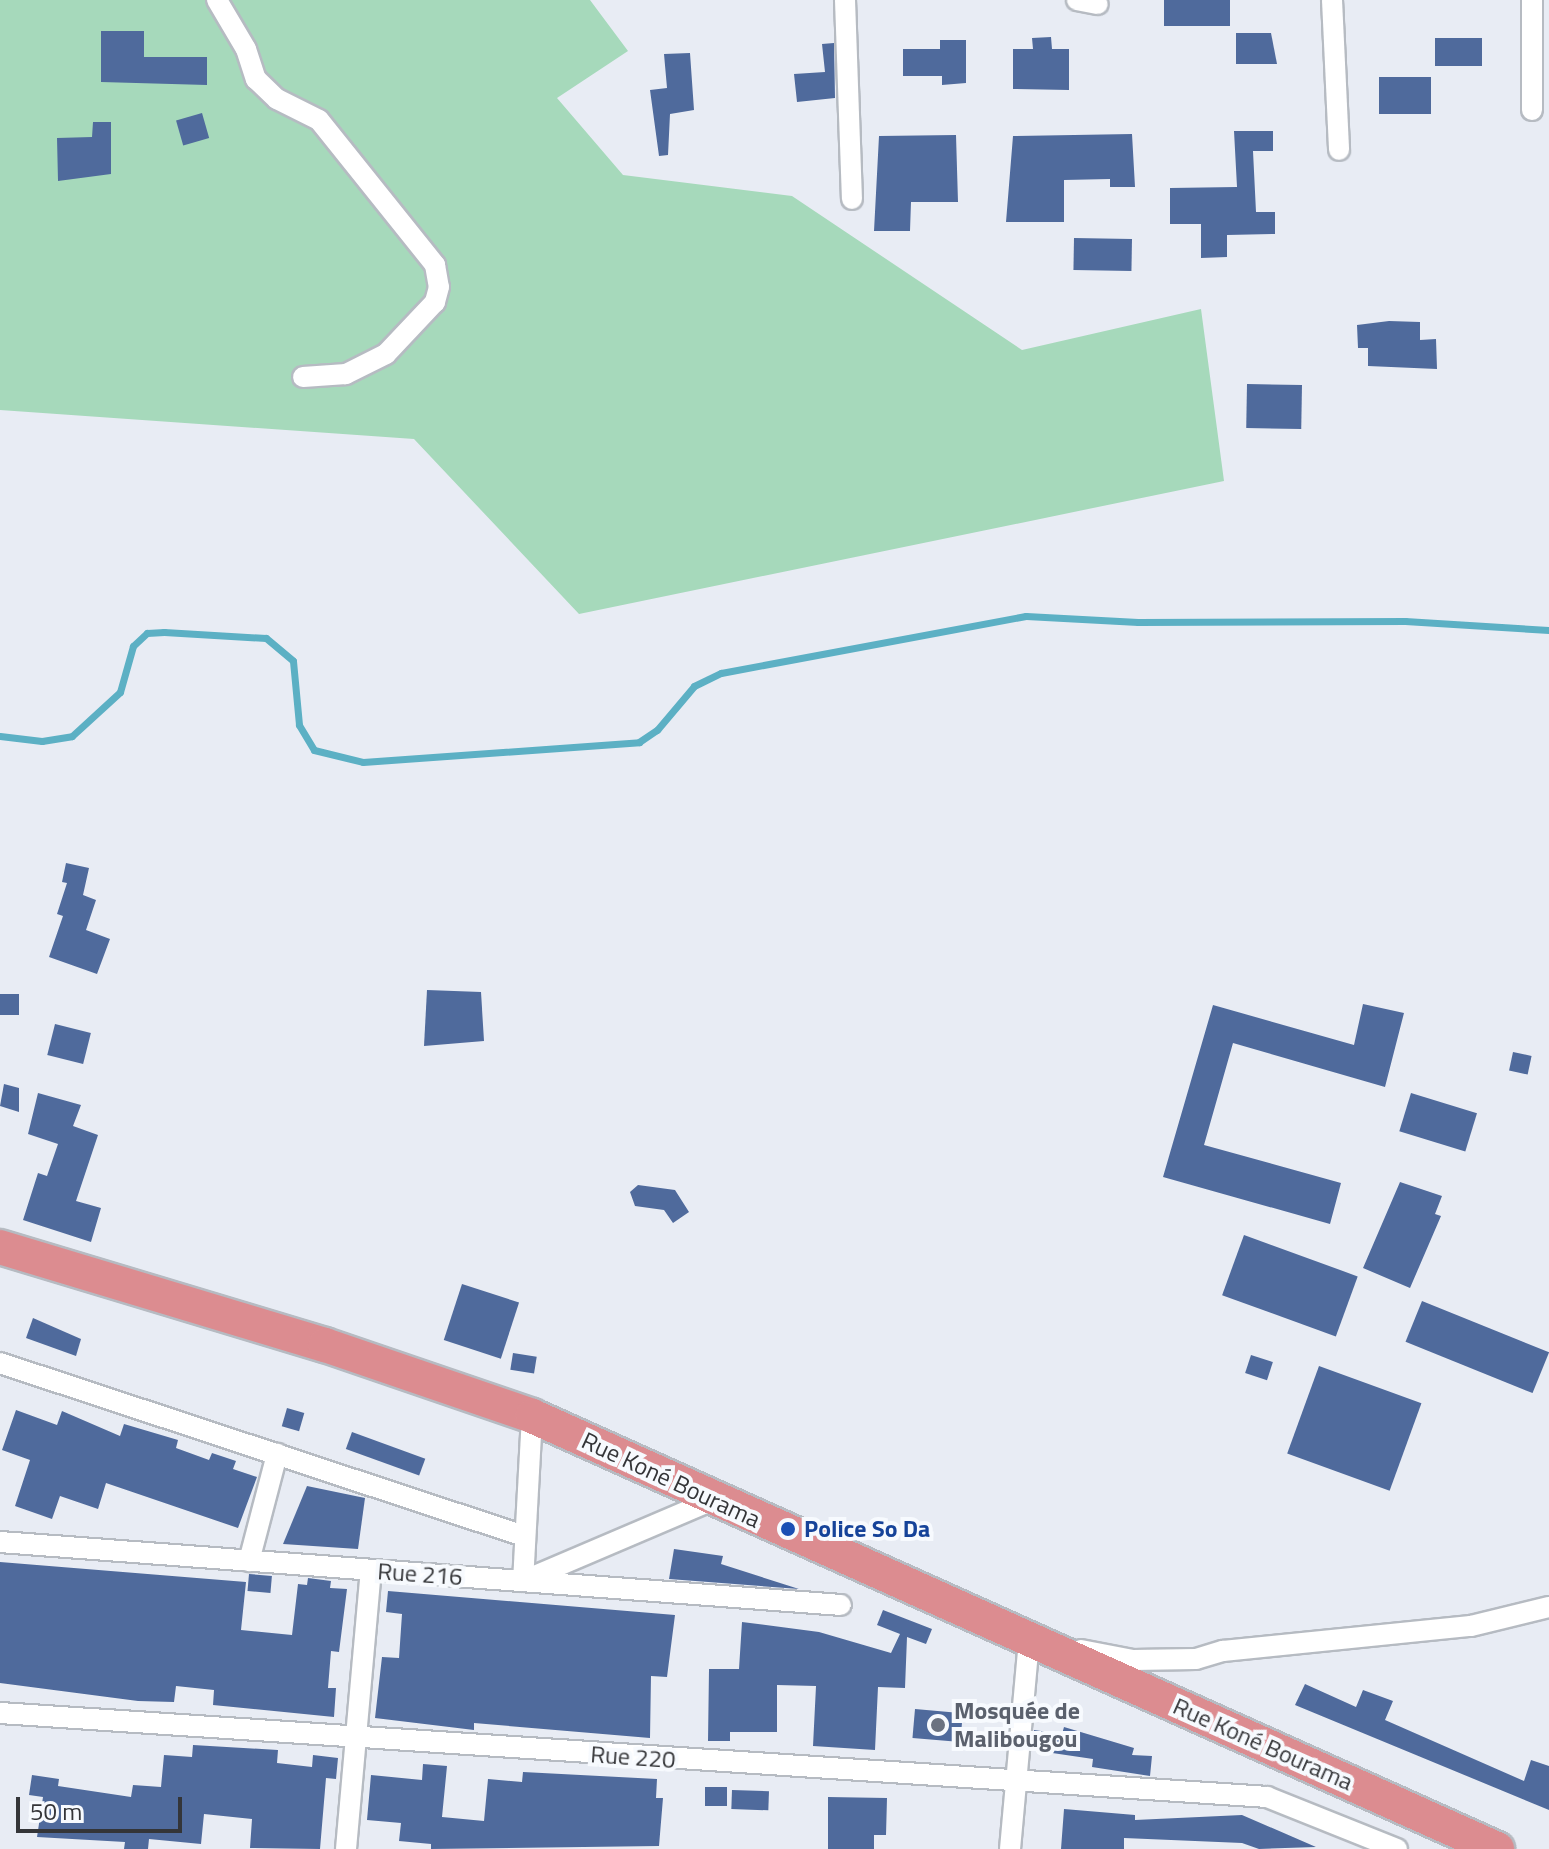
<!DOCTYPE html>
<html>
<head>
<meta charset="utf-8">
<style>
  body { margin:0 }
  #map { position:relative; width:1549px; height:1849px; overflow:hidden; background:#e8ecf4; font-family:"Titillium Web",sans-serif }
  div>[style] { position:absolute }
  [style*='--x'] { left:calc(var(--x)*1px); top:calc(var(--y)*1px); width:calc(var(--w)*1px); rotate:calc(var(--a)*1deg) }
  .green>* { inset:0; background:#a6d9bb }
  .stream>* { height:7px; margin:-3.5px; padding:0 3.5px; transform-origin:3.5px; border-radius:3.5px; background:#5cb0c4 }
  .building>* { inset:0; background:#4f6a9c; transform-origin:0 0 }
  .roads { filter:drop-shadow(2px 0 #b6bbc2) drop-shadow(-2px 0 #b6bbc2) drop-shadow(0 2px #b6bbc2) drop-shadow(0 -2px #b6bbc2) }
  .minor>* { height:20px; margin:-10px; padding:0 10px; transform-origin:10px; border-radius:10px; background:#fff }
  .trunk>* { height:34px; margin:-17px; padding:0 17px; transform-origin:17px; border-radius:17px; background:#dc8c90 }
  .dots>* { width:22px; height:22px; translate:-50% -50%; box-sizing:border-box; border:4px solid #f7fafe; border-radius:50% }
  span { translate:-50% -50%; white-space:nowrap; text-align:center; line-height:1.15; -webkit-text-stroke:8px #f7fafe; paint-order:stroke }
  .street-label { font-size:24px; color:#343538 }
  .transit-label { font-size:24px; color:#164399; font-weight:700 }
  .left { translate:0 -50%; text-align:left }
  .worship-label { font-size:24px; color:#5b616d; font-weight:700 }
  .scale { position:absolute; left:16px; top:1797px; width:166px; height:36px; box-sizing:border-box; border:4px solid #343538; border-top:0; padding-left:10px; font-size:24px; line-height:28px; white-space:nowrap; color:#343538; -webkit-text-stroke:6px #f7fafe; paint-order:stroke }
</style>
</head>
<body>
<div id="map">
  <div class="green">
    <i style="clip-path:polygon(0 0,590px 0,628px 51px,557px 98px,623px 175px,792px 196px,1022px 350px,1201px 309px,1224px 481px,579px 614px,414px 439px,0 410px)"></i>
  </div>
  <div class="stream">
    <i style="--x:0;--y:736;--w:42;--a:6.8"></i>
    <i style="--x:42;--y:741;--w:30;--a:-9"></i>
    <i style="--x:72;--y:736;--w:65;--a:-42.5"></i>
    <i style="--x:120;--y:692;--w:48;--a:-74.2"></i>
    <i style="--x:133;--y:646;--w:19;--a:-43"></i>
    <i style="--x:147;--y:633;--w:17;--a:-3"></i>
    <i style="--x:164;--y:632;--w:102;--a:3.4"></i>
    <i style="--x:266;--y:638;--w:35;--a:40"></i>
    <i style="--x:293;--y:661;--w:64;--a:84.6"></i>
    <i style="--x:299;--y:725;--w:29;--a:59"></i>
    <i style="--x:314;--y:750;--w:50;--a:13.8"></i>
    <i style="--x:363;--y:762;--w:277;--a:-4.1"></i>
    <i style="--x:639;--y:742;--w:22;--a:-34"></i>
    <i style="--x:657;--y:730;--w:57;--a:-49.9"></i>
    <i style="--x:694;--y:686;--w:30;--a:-26"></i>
    <i style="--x:721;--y:673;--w:310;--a:-10.6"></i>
    <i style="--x:1026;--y:616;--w:112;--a:3.1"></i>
    <i style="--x:1138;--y:622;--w:267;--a:-0.2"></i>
    <i style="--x:1405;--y:621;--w:144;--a:3.6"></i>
  </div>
  <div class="building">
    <i style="left:1164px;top:0;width:66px;height:26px"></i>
    <i style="clip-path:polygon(101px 31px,144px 31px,144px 57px,207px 57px,207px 85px,101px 82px)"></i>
    <i style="clip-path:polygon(1236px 33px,1271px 33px,1277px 64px,1236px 64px)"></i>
    <i style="clip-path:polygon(1051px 37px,1052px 49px,1069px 49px,1069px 90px,1013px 89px,1013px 49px,1033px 49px,1032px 38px)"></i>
    <i style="left:1435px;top:38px;width:47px;height:28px"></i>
    <i style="clip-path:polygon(940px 40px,966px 40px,966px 83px,942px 85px,942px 76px,903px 76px,903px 49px,940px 49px)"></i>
    <i style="clip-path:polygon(834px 43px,835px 98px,797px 102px,794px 74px,825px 72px,822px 44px)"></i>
    <i style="clip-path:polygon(690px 53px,694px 110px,670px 114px,668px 155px,659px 156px,650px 90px,667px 88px,664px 54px)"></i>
    <i style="left:1379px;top:77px;width:52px;height:37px"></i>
    <i style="left:202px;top:113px;width:26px;height:27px;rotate:74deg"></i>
    <i style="clip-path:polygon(93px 122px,111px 122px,111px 174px,58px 181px,57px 138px,92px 137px)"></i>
    <i style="clip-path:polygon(1234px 131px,1273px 131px,1273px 151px,1253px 151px,1256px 212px,1275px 212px,1275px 234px,1227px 235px,1227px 257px,1201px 258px,1201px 224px,1170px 224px,1170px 188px,1237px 187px)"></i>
    <i style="clip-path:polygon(1132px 134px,1135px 187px,1110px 187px,1110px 179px,1064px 180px,1064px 222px,1006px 222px,1013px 136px)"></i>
    <i style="clip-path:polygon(956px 135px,958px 202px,911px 202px,910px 231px,874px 231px,879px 136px)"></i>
    <i style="left:1074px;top:238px;width:58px;height:32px;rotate:1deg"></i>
    <i style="clip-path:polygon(1389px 321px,1420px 322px,1420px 340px,1436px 339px,1437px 369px,1368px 366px,1368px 348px,1358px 348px,1357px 325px)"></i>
    <i style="left:1247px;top:384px;width:55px;height:44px;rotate:1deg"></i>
    <i style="clip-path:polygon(66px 863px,89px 868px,83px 895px,96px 900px,86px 930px,110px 939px,97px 974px,49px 957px,63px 916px,57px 914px,67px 883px,62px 882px)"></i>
    <i style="clip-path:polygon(427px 990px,481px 992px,484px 1041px,424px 1046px)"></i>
    <i style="left:0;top:994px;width:19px;height:21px"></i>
    <i style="clip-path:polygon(1363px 1004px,1404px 1013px,1385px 1087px,1233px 1043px,1204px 1145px,1341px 1183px,1330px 1224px,1163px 1177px,1213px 1005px,1354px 1045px)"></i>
    <i style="left:55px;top:1024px;width:37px;height:32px;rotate:14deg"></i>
    <i style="left:1513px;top:1052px;width:19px;height:19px;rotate:12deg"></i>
    <i style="clip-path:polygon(4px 1084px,19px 1088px,19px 1112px,0 1106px)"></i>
    <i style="clip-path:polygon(38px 1093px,81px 1105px,73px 1126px,98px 1135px,76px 1201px,101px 1208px,91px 1242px,23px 1220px,38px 1173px,47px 1176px,58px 1144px,28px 1134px)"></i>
    <i style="left:1411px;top:1093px;width:69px;height:40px;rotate:17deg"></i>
    <i style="clip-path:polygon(1400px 1182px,1442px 1196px,1435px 1214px,1441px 1216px,1410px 1288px,1363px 1268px)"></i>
    <i style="clip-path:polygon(638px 1185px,675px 1190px,689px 1212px,673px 1223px,664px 1210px,635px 1206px,630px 1192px)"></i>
    <i style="left:1244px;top:1235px;width:121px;height:64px;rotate:20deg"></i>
    <i style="left:462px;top:1284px;width:60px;height:59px;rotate:18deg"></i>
    <i style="left:1422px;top:1301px;width:137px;height:44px;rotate:22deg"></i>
    <i style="clip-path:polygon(33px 1318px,81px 1339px,76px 1356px,26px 1338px)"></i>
    <i style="left:513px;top:1353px;width:24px;height:17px;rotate:9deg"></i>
    <i style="left:1251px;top:1355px;width:23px;height:19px;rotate:18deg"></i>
    <i style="left:1319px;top:1366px;width:109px;height:93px;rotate:20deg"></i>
    <i style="left:287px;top:1408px;width:18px;height:19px;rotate:16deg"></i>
    <i style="clip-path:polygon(16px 1410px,57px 1425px,62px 1411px,120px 1436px,124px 1424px,178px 1440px,176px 1448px,209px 1460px,212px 1453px,236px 1461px,233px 1469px,257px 1477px,238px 1528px,106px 1483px,98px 1509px,60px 1496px,52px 1519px,15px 1506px,30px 1460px,2px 1450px)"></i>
    <i style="left:352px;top:1432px;width:78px;height:18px;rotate:20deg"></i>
    <i style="clip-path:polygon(307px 1486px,365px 1498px,358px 1549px,283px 1544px)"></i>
    <i style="clip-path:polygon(674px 1549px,723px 1556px,721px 1564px,799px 1589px,669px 1579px)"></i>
    <i style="clip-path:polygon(0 1562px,246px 1582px,241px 1630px,292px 1635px,298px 1584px,307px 1585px,308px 1578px,331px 1581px,330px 1588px,347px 1589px,339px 1652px,331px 1651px,328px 1688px,336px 1688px,334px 1717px,213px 1705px,214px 1690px,176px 1686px,174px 1702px,138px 1701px,0 1683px)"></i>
    <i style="left:249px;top:1574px;width:23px;height:17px;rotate:5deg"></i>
    <i style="clip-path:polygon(388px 1591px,675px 1615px,667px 1677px,651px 1676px,650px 1738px,474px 1723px,474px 1730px,375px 1718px,382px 1657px,399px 1658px,402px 1614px,386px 1612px)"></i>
    <i style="clip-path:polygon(883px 1610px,932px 1629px,926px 1644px,907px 1637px,905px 1688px,878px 1687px,875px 1750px,813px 1746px,816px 1686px,777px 1685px,777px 1732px,730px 1732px,730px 1741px,708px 1741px,709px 1669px,739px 1669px,742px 1622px,819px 1632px,891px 1653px,900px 1634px,877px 1625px)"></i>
    <i style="clip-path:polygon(1305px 1684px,1356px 1707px,1363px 1690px,1393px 1701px,1385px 1720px,1524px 1781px,1531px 1760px,1549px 1766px,1549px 1810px,1295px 1705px)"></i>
    <i style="left:915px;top:1709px;width:48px;height:29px;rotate:5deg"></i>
    <i style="clip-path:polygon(1064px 1727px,1134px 1748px,1132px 1755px,1152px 1756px,1150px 1776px,1092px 1767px,1093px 1759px,1032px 1750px,1034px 1730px,1062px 1734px)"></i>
    <i style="clip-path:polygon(193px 1745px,278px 1750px,277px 1763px,312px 1767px,313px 1755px,338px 1758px,336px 1779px,326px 1778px,320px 1849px,250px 1848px,252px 1819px,204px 1814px,201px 1844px,149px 1839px,148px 1849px,124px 1849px,125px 1842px,37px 1837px,43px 1797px,29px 1795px,32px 1775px,59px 1779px,58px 1786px,131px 1797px,133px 1785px,161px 1787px,164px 1755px,192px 1757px)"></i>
    <i style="clip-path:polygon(423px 1764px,447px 1766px,442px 1817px,484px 1821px,488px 1779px,522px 1782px,523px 1772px,657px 1779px,656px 1798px,663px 1798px,659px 1846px,431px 1849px,431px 1844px,399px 1841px,401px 1823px,367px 1820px,371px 1775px,422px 1780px)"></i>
    <i style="left:705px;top:1787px;width:22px;height:19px"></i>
    <i style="left:732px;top:1790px;width:37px;height:19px;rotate:2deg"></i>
    <i style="clip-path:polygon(828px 1797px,887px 1798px,886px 1835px,874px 1835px,874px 1849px,828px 1849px)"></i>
    <i style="clip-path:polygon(1064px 1809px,1135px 1815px,1135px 1820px,1242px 1815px,1316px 1847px,1259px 1849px,1242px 1843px,1124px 1838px,1124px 1849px,1061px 1849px)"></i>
  </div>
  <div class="roads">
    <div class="minor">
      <i style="--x:217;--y:0;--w:57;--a:59.4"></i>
      <i style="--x:246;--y:49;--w:32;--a:72"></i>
      <i style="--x:256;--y:79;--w:29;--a:44"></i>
      <i style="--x:277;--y:99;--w:47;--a:26.6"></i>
      <i style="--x:319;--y:120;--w:186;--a:51.3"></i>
      <i style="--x:435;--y:265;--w:22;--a:80"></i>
      <i style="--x:439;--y:287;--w:16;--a:105"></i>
      <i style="--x:435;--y:302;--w:71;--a:133.3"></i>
      <i style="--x:386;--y:354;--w:45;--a:153.4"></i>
      <i style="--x:346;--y:374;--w:43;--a:176"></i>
      <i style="--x:845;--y:0;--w:199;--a:88"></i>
      <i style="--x:1077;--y:0;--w:21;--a:11"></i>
      <i style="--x:1332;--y:0;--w:150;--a:87.3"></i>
      <i style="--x:1532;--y:110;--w:110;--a:-90"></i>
      <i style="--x:0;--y:1363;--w:552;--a:18.27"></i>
      <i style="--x:532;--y:1416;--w:165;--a:93.1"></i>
      <i style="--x:523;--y:1581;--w:207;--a:-23.1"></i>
      <i style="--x:0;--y:1542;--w:843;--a:4.28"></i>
      <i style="--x:249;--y:1561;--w:111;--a:-75.3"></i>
      <i style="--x:1081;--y:1650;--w:53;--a:10.9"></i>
      <i style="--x:1133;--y:1660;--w:63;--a:-0.9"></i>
      <i style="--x:1196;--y:1659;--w:28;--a:-17"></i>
      <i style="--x:1223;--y:1651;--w:249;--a:-5.8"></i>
      <i style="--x:1471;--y:1626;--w:80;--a:-13.7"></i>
      <i style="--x:0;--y:1713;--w:1270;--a:3.79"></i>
      <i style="--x:1267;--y:1797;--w:140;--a:21.8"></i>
      <i style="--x:346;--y:1849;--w:280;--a:-84.9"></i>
      <i style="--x:1010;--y:1849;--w:211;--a:-84.8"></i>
      <i style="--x:1029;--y:1639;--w:9;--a:13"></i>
    </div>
    <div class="trunk">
      <i style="--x:0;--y:1247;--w:339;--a:16.8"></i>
      <i style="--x:325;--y:1345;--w:219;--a:18.9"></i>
      <i style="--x:532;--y:1416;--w:1058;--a:24.17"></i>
    </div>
  </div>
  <div class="dots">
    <i style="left:788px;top:1529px;background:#1a4fb4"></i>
    <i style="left:938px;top:1725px;background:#6b7280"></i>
  </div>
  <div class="street-label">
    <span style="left:671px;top:1480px;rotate:25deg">Rue Koné Bourama</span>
    <span style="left:420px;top:1574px;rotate:4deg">Rue 216</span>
    <span style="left:1263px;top:1744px;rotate:24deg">Rue Koné Bourama</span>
    <span style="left:633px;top:1757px;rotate:4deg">Rue 220</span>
  </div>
  <div class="transit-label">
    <span class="left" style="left:804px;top:1529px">Police So Da</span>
  </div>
  <div class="worship-label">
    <span class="left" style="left:954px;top:1725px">Mosquée de<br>Malibougou</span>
  </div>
  <div class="scale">50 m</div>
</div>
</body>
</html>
